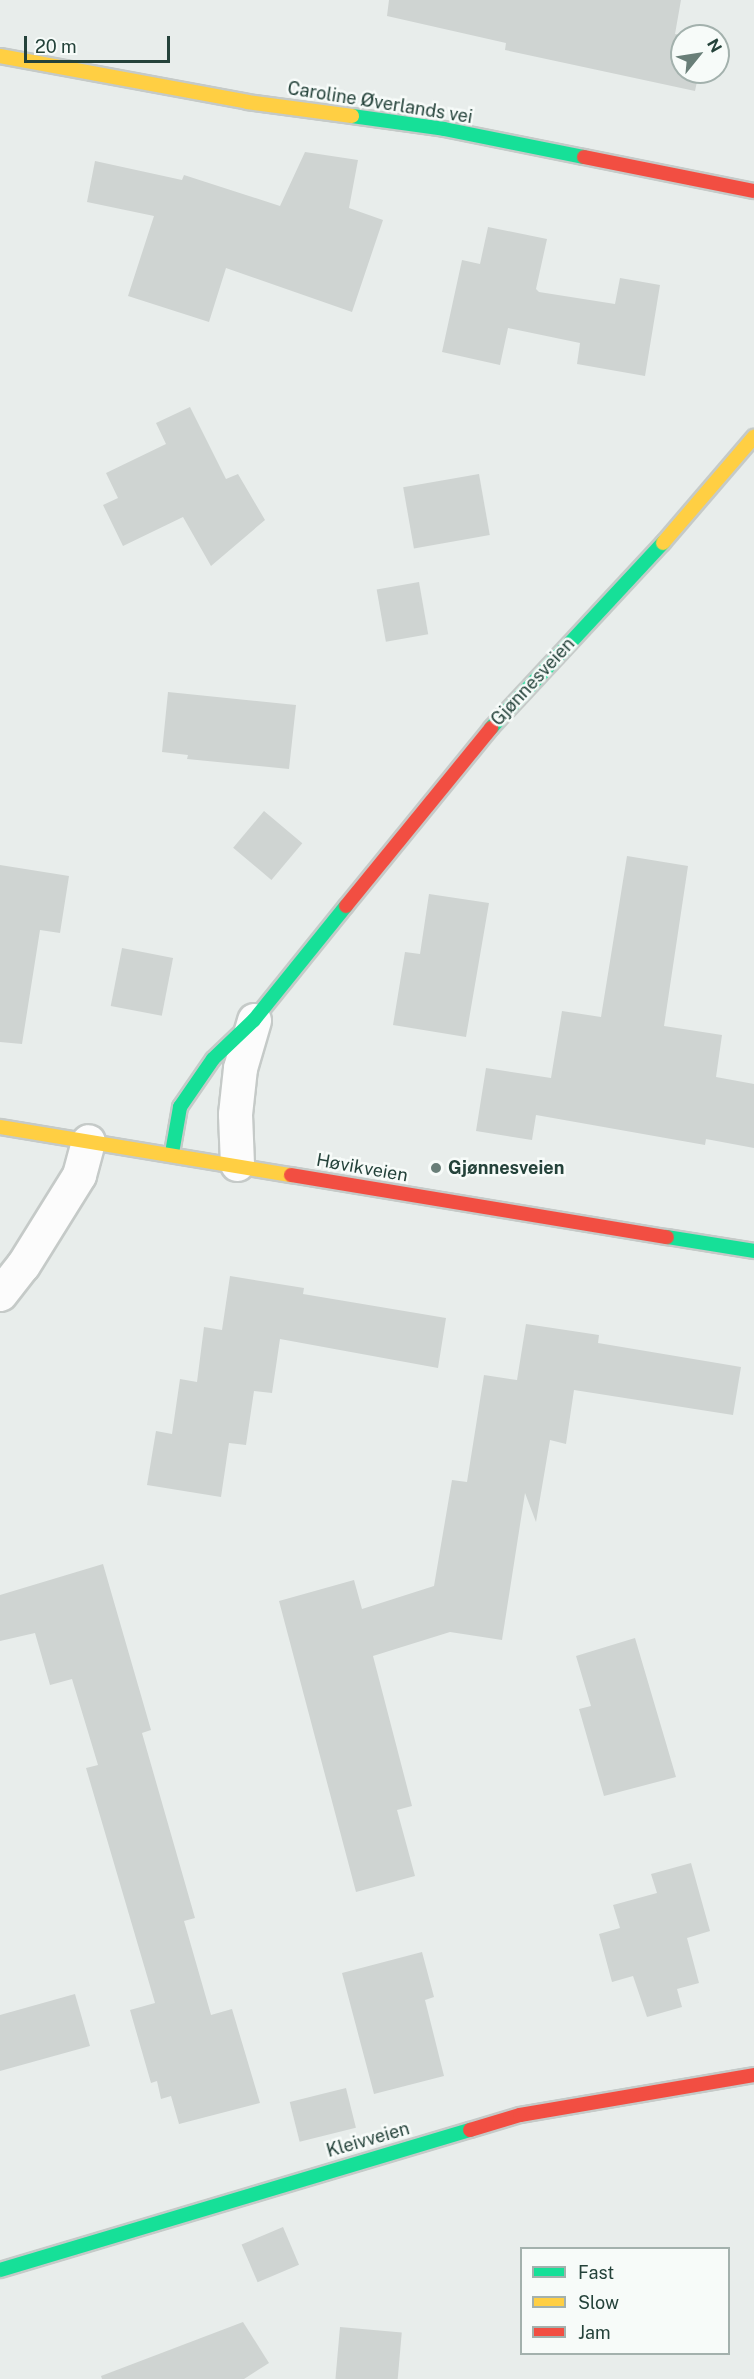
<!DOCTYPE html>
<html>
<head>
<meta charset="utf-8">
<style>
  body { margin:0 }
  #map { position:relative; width:754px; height:2379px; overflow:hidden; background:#e8edeb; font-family:"Public Sans",sans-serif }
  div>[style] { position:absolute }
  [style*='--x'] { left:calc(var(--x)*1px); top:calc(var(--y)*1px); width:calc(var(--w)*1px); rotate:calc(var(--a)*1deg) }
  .building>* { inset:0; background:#cfd4d2; transform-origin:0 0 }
  .roads { filter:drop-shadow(2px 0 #c5cac8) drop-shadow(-2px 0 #c5cac8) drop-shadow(0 2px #c5cac8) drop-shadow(0 -2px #c5cac8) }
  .street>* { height:33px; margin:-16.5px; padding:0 16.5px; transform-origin:16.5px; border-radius:16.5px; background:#fcfcfc }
  .fast>* { height:14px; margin:-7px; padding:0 7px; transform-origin:7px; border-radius:7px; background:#16e098 }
  .slow>* { height:14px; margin:-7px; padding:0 7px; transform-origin:7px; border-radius:7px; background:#ffcf43 }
  .jam>* { height:14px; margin:-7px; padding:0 7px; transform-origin:7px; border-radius:7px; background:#f24e42 }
  .dots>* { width:16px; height:16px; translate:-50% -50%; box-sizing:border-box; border:3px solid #f7fbf9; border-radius:50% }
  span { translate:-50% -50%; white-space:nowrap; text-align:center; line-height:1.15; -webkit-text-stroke:5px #f7fbf9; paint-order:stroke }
  .street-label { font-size:18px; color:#24423a }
  .poi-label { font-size:18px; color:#24423a; font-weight:700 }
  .left { translate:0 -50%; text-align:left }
  .legend { position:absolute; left:520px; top:2247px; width:210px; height:108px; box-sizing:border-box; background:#f7fbf9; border:2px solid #a3b1ad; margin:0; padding:8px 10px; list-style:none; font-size:18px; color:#24423a }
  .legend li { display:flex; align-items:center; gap:12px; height:30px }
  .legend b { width:30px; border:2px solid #a3b1ad }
  .north { position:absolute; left:670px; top:24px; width:60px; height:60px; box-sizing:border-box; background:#f7fbf9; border:2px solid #a3b1ad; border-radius:50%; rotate:60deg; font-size:16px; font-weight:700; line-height:24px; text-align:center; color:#24423a }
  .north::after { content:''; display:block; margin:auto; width:21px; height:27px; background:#697e78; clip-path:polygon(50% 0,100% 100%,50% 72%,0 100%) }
  .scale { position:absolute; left:24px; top:36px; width:146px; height:27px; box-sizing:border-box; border:3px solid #24423a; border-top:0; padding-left:8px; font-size:18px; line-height:21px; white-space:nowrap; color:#24423a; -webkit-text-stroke:4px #f7fbf9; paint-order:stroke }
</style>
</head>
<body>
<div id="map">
  <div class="building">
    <i style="clip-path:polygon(389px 0,681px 0,675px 34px,687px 36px,682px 36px,682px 72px,699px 72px,695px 91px,505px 50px,506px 43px,387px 16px)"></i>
    <i style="clip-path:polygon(305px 152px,358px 160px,349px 208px,383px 220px,352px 312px,226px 268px,209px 322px,128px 296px,154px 216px,87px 202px,95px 161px,182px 180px,184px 175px,280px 206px)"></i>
    <i style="clip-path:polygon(488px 227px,547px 239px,536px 289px,539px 292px,615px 304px,620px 278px,660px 285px,645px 376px,577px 364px,580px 343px,508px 328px,500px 365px,442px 352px,462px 260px,480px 264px)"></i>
    <i style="clip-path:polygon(190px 407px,226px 479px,238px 474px,265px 520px,211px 566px,183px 517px,123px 546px,103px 505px,118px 498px,106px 473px,166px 444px,156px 423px)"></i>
    <i style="left:479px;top:474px;width:62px;height:77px;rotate:80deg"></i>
    <i style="left:419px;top:582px;width:53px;height:43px;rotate:80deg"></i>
    <i style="clip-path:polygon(168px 692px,296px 705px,289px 769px,187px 759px,188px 755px,162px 752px)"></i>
    <i style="left:264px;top:811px;width:50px;height:48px;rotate:40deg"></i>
    <i style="clip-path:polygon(627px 856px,688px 866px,664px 1026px,722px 1035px,716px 1077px,754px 1084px,754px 1148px,706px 1139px,705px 1145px,536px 1115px,532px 1140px,476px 1131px,486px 1068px,551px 1078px,562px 1011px,601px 1017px)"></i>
    <i style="clip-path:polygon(0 865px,69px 876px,60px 933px,40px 930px,22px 1044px,0 1042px)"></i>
    <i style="clip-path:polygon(429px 894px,489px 903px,466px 1037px,393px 1025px,405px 952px,420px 954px)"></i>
    <i style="left:122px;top:948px;width:52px;height:59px;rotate:11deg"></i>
    <i style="clip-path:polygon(230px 1276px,304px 1288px,303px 1294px,446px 1318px,438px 1368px,280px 1339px,272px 1393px,254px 1391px,246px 1445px,229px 1443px,221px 1497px,147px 1485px,156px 1431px,172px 1434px,180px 1379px,197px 1382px,204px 1327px,222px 1330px)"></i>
    <i style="clip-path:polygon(526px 1324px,599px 1335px,598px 1343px,741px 1367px,733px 1415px,574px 1390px,566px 1444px,550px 1440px,536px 1522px,525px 1493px,502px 1640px,450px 1632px,373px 1656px,412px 1806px,397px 1810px,415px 1876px,356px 1892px,279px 1601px,354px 1580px,362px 1609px,434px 1586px,452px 1480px,467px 1482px,484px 1375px,517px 1380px)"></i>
    <i style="clip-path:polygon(103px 1564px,151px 1730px,142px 1733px,195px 1918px,184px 1921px,211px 2015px,232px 2009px,260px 2103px,179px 2124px,171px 2096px,161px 2099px,157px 2081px,151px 2083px,130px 2010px,155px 2003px,86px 1768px,98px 1765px,72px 1679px,50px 1685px,35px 1633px,0 1641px,0 1595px)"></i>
    <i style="clip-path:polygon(635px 1638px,676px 1777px,604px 1796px,579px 1709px,591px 1706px,576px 1656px)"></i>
    <i style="clip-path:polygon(691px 1863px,710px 1931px,687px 1938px,699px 1983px,677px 1989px,682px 2007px,647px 2017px,633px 1976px,612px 1982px,599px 1934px,620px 1928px,613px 1905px,657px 1893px,651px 1874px)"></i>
    <i style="clip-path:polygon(422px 1952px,434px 1997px,425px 2000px,444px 2076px,374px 2094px,342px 1973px)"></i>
    <i style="clip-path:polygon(75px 1994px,90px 2046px,0 2071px,0 2015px)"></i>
    <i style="left:346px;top:2088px;width:41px;height:58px;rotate:76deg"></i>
    <i style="left:283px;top:2227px;width:41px;height:45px;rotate:67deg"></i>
    <i style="clip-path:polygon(243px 2322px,269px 2363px,244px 2379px,102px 2379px,101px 2376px)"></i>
    <i style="left:340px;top:2327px;width:62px;height:52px;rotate:5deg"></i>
  </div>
  <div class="roads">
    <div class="street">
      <i style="--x:237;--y:1164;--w:50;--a:-92.3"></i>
      <i style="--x:235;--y:1114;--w:46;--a:-83.8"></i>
      <i style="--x:240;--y:1068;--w:50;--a:-73.7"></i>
      <i style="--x:0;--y:1294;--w:37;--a:-52"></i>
      <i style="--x:23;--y:1265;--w:106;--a:-58.1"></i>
      <i style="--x:79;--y:1175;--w:35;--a:-75"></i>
    </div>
    <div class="fast">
      <i style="--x:352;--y:116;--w:93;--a:8"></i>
      <i style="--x:444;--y:129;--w:143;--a:11.3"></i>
      <i style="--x:491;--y:728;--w:253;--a:-47.1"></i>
      <i style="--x:172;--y:1153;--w:47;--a:-80.1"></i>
      <i style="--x:180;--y:1107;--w:58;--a:-55.5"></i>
      <i style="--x:213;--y:1059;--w:57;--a:-43.6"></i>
      <i style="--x:254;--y:1020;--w:146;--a:-51.1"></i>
      <i style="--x:667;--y:1237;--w:88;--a:9.1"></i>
      <i style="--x:0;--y:2270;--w:490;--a:-16.6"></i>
    </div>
    <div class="slow">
      <i style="--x:0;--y:56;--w:251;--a:10.5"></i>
      <i style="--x:247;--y:102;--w:106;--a:7.6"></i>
      <i style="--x:663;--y:543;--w:140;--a:-49.4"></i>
      <i style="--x:0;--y:1127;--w:295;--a:9.4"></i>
    </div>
    <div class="jam">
      <i style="--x:584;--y:157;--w:173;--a:11.3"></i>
      <i style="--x:346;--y:906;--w:230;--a:-50.8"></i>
      <i style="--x:291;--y:1175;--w:381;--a:9.4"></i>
      <i style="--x:470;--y:2130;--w:52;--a:-16.7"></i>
      <i style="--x:520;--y:2115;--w:237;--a:-9.7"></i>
    </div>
  </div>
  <div class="dots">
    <i style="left:436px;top:1168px;background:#697e78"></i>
  </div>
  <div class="street-label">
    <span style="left:380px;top:103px;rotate:9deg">Caroline Øverlands vei</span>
    <span style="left:533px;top:682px;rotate:-47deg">Gjønnesveien</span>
    <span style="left:362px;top:1168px;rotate:10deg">Høvikveien</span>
    <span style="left:368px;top:2140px;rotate:-16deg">Kleivveien</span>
  </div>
  <div class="poi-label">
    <span class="left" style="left:448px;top:1168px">Gjønnesveien</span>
  </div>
  <ul class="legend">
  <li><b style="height:8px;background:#16e098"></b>Fast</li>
  <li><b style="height:8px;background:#ffcf43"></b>Slow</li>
  <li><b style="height:8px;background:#f24e42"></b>Jam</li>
  </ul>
  <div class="north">N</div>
  <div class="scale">20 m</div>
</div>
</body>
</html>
